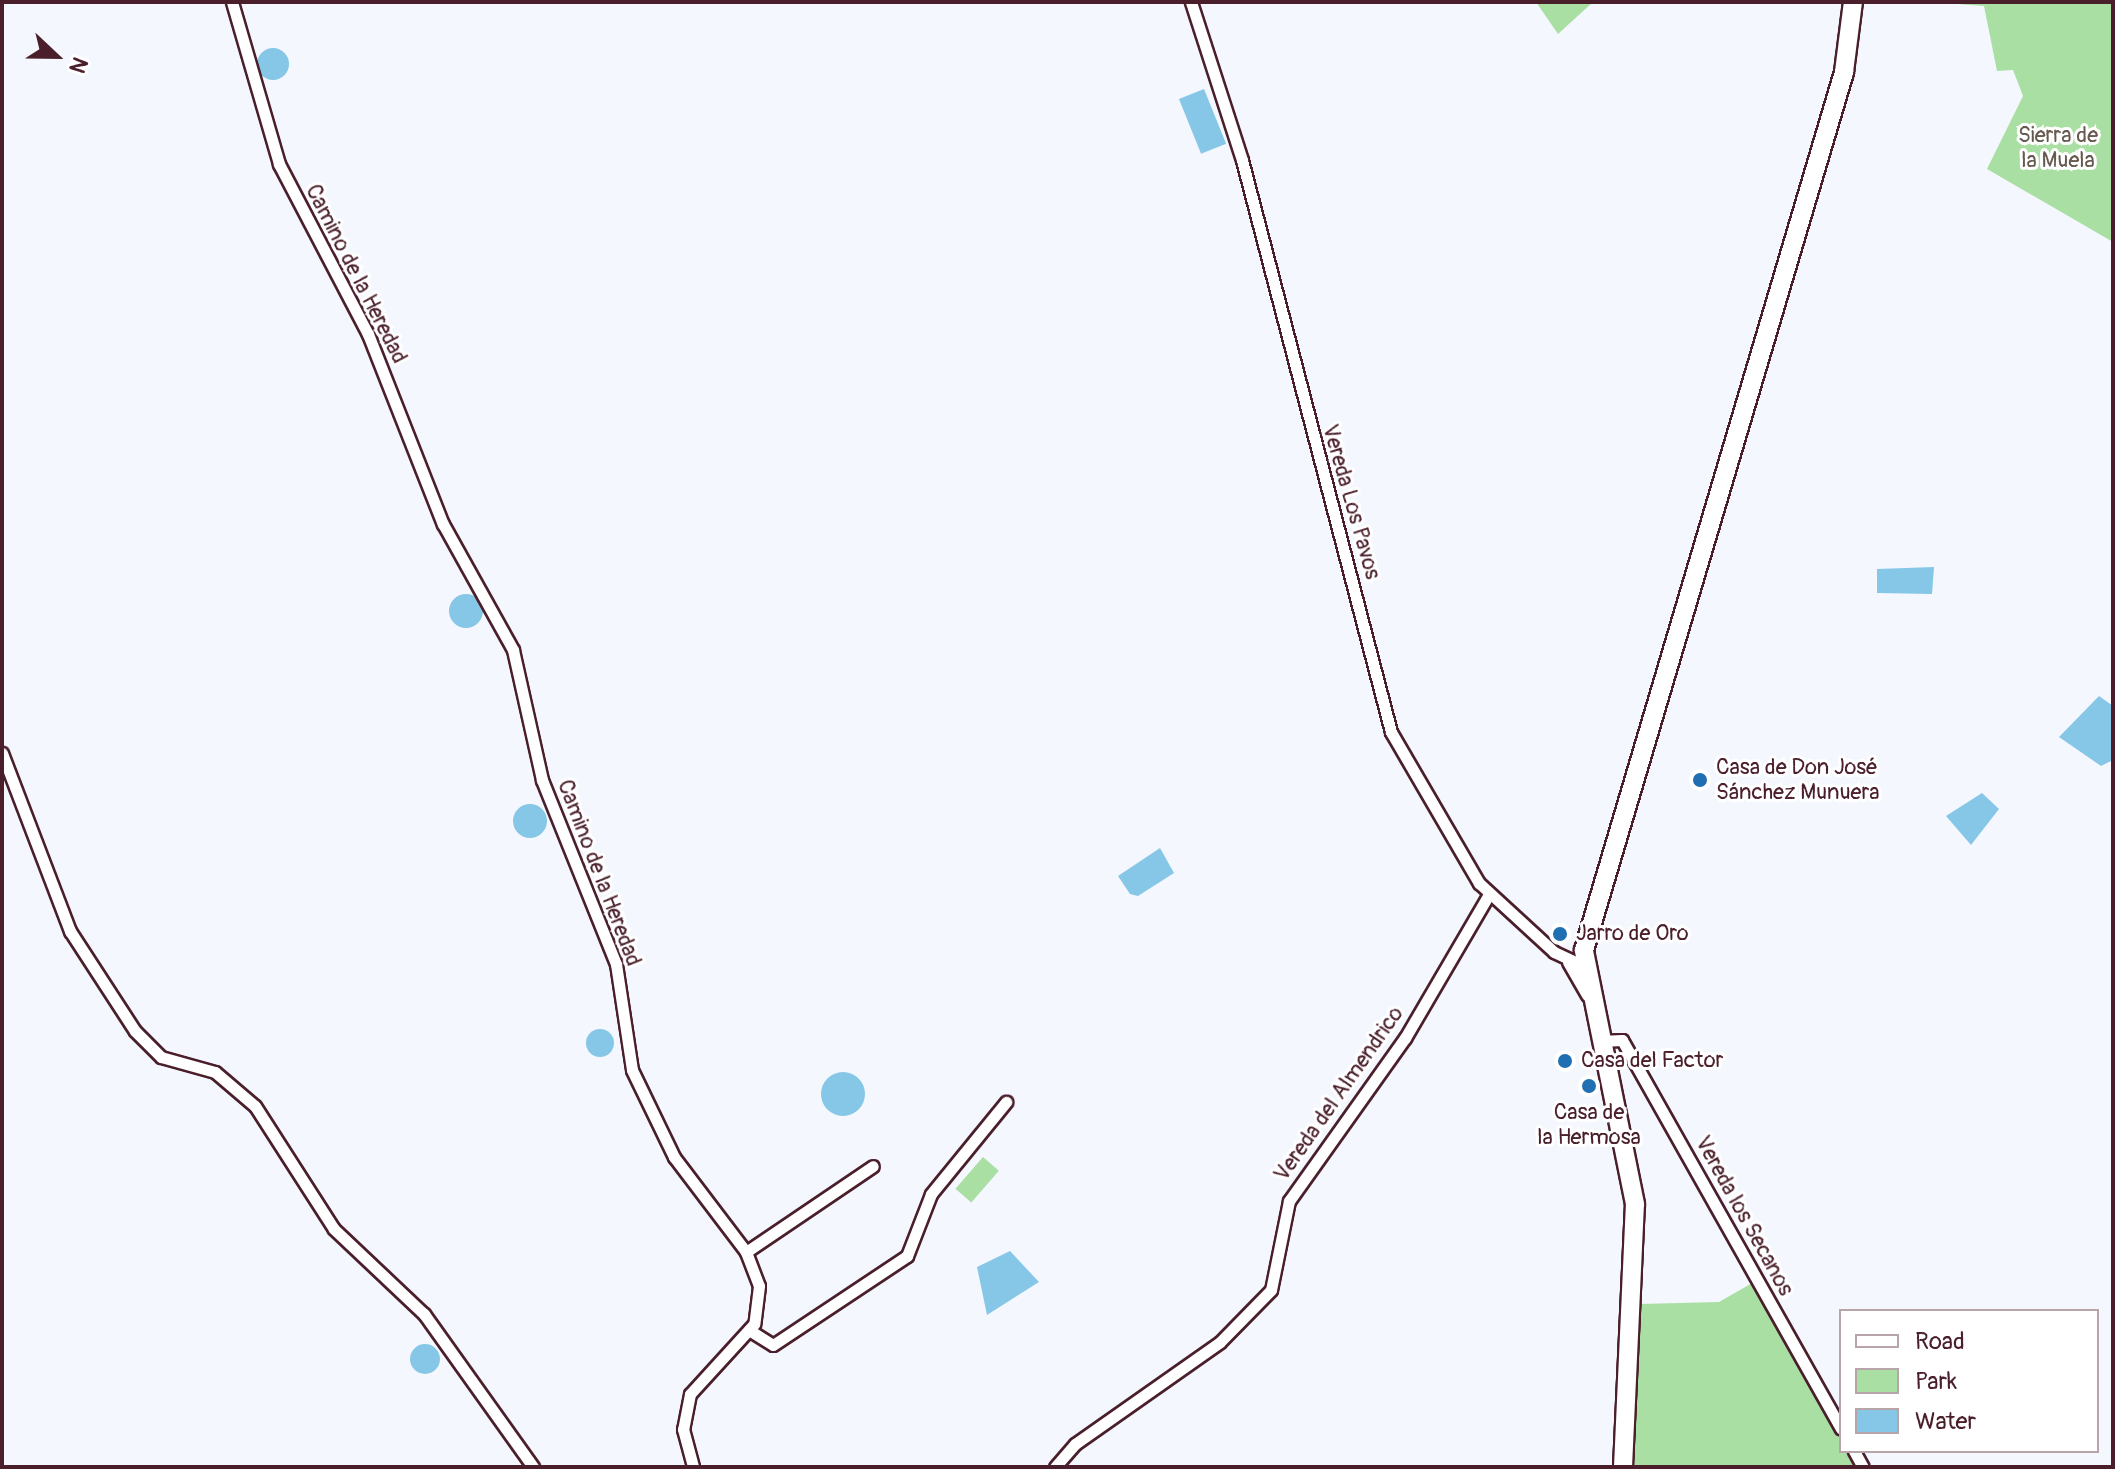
<!DOCTYPE html>
<html>
<head>
<meta charset="utf-8">
<style>
  body { margin:0 }
  #map { position:relative; width:2115px; height:1469px; overflow:hidden; background:#f4f7fe; font-family:Pangolin,sans-serif }
  div>[style] { position:absolute }
  [style*='--x'] { left:calc(var(--x)*1px); top:calc(var(--y)*1px); width:calc(var(--w)*1px); rotate:calc(var(--a)*1deg) }
  .green>* { inset:0; background:#a9dfa2; transform-origin:0 0 }
  .water>* { inset:0; background:#86c7e7; transform-origin:0 0 }
  .round { border-radius:50% }
  .roads { filter:drop-shadow(2px 0 #4a1f2b) drop-shadow(-2px 0 #4a1f2b) drop-shadow(0 2px #4a1f2b) drop-shadow(0 -2px #4a1f2b) }
  .street>* { height:11px; margin:-5.5px; padding:0 5.5px; transform-origin:5.5px; border-radius:5.5px; background:#fff }
  .primary>* { height:18px; margin:-9px; padding:0 9px; transform-origin:9px; border-radius:9px; background:#fff }
  .dots>* { width:22px; height:22px; translate:-50% -50%; box-sizing:border-box; border:4px solid #fff; border-radius:50% }
  span { translate:-50% -50%; white-space:nowrap; text-align:center; line-height:1.15; -webkit-text-stroke:6px #fff; paint-order:stroke }
  .park-label { font-size:22px; color:#66594f }
  .street-label { font-size:22px; color:#4a1f2b }
  .poi-label { font-size:22px; color:#4a1f2b }
  .left { translate:0 -50%; text-align:left }
  .frame { position:absolute; inset:0; border:4px solid #4a1f2b; pointer-events:none }
  .legend { position:absolute; left:1839px; top:1309px; width:260px; height:144px; box-sizing:border-box; background:#fff; border:2px solid #b7a5aa; margin:0; padding:10px 14px; list-style:none; font-size:24px; color:#4a1f2b }
  .legend li { display:flex; align-items:center; gap:16px; height:40px }
  .legend b { width:40px; border:2px solid #b7a5aa }
  .north { position:absolute; left:16px; top:16px; width:80px; height:80px; -webkit-text-stroke:6px #fff; paint-order:stroke; rotate:112deg; font-size:22px; font-weight:700; line-height:32px; text-align:center; color:#4a1f2b }
  .north::after { content:''; display:block; margin:auto; width:28px; height:36px; background:#4a1f2b; clip-path:polygon(50% 0,100% 100%,50% 72%,0 100%) }
</style>
</head>
<body>
<div id="map">
  <div class="green">
    <i style="clip-path:polygon(1536px 2px,1593px 2px,1558px 34px)"></i>
    <i style="clip-path:polygon(1932px 2px,2113px 2px,2113px 242px,1987px 169px,2023px 96px,2013px 70px,1997px 71px,1984px 6px)"></i>
    <i style="left:983px;top:1157px;width:21px;height:42px;rotate:41deg"></i>
    <i style="clip-path:polygon(1754px 1282px,1841px 1435px,1841px 1451px,1850px 1451px,1859px 1467px,1630px 1467px,1640px 1304px,1719px 1302px)"></i>
  </div>
  <div class="water">
    <i class="round" style="left:257px;top:48px;width:32px;height:32px"></i>
    <i style="left:1204px;top:89px;width:59px;height:27px;rotate:68deg"></i>
    <i style="clip-path:polygon(1934px 567px,1932px 594px,1877px 593px,1877px 569px)"></i>
    <i class="round" style="left:449px;top:594px;width:34px;height:34px"></i>
    <i style="clip-path:polygon(2099px 696px,2113px 706px,2113px 760px,2101px 766px,2059px 737px)"></i>
    <i style="clip-path:polygon(1982px 793px,1999px 809px,1971px 845px,1946px 816px)"></i>
    <i class="round" style="left:513px;top:804px;width:34px;height:34px"></i>
    <i style="clip-path:polygon(1160px 848px,1174px 873px,1138px 896px,1130px 894px,1118px 876px)"></i>
    <i class="round" style="left:586px;top:1029px;width:28px;height:28px"></i>
    <i class="round" style="left:821px;top:1072px;width:44px;height:44px"></i>
    <i style="clip-path:polygon(1010px 1251px,1039px 1282px,987px 1315px,977px 1267px)"></i>
    <i class="round" style="left:410px;top:1344px;width:30px;height:30px"></i>
  </div>
  <div class="roads">
    <div class="street">
      <i style="--x:232;--y:2;--w:169;--a:73.8"></i>
      <i style="--x:279;--y:164;--w:192;--a:62.4"></i>
      <i style="--x:368;--y:334;--w:204;--a:68.5"></i>
      <i style="--x:443;--y:524;--w:144;--a:60.9"></i>
      <i style="--x:513;--y:650;--w:133;--a:77.4"></i>
      <i style="--x:542;--y:780;--w:198;--a:68.1"></i>
      <i style="--x:616;--y:964;--w:107;--a:81.4"></i>
      <i style="--x:632;--y:1070;--w:97;--a:64.2"></i>
      <i style="--x:674;--y:1157;--w:119;--a:52.8"></i>
      <i style="--x:746;--y:1252;--w:36;--a:69"></i>
      <i style="--x:759;--y:1286;--w:38;--a:97"></i>
      <i style="--x:754;--y:1324;--w:95;--a:132.4"></i>
      <i style="--x:690;--y:1394;--w:36;--a:101"></i>
      <i style="--x:683;--y:1429;--w:39;--a:75"></i>
      <i style="--x:1191;--y:2;--w:166;--a:72.1"></i>
      <i style="--x:1242;--y:160;--w:591;--a:75.4"></i>
      <i style="--x:1391;--y:732;--w:175;--a:59.8"></i>
      <i style="--x:1479;--y:883;--w:102;--a:42.6"></i>
      <i style="--x:1554;--y:952;--w:33;--a:25"></i>
      <i style="--x:2;--y:753;--w:191;--a:69.1"></i>
      <i style="--x:70;--y:931;--w:119;--a:57"></i>
      <i style="--x:135;--y:1031;--w:37;--a:45"></i>
      <i style="--x:161;--y:1057;--w:56;--a:15.5"></i>
      <i style="--x:215;--y:1072;--w:52;--a:40.4"></i>
      <i style="--x:255;--y:1106;--w:146;--a:57.3"></i>
      <i style="--x:334;--y:1229;--w:124;--a:43.4"></i>
      <i style="--x:424;--y:1314;--w:188;--a:54.5"></i>
      <i style="--x:1568;--y:962;--w:38;--a:60"></i>
      <i style="--x:1601;--y:1041;--w:21;--a:-3"></i>
      <i style="--x:1622;--y:1040;--w:446;--a:60.6"></i>
      <i style="--x:746;--y:1252;--w:153;--a:-34.1"></i>
      <i style="--x:749;--y:1330;--w:28;--a:32"></i>
      <i style="--x:773;--y:1345;--w:161;--a:-33.6"></i>
      <i style="--x:907;--y:1256;--w:66;--a:-68.8"></i>
      <i style="--x:931;--y:1194;--w:119;--a:-50.8"></i>
      <i style="--x:1854;--y:1451;--w:18;--a:61"></i>
      <i style="--x:1055;--y:1467;--w:30;--a:-49"></i>
      <i style="--x:1075;--y:1444;--w:177;--a:-35.1"></i>
      <i style="--x:1220;--y:1342;--w:73;--a:-45.6"></i>
      <i style="--x:1271;--y:1290;--w:91;--a:-78.6"></i>
      <i style="--x:1289;--y:1201;--w:200;--a:-54.6"></i>
      <i style="--x:1405;--y:1038;--w:167;--a:-59.7"></i>
    </div>
    <div class="primary">
      <i style="--x:1623;--y:1467;--w:263;--a:-87.4"></i>
      <i style="--x:1635;--y:1204;--w:259;--a:-101.4"></i>
      <i style="--x:1584;--y:950;--w:916;--a:-73.5"></i>
      <i style="--x:1844;--y:72;--w:71;--a:-82.7"></i>
    </div>
  </div>
  <div class="dots">
    <i style="left:1700px;top:780px;background:#1f6fb2"></i>
    <i style="left:1560px;top:934px;background:#1f6fb2"></i>
    <i style="left:1565px;top:1061px;background:#1f6fb2"></i>
    <i style="left:1589px;top:1086px;background:#1f6fb2"></i>
  </div>
  <div class="park-label">
    <span style="left:2058px;top:148px">Sierra de<br>la Muela</span>
  </div>
  <div class="street-label">
    <span style="left:356px;top:274px;rotate:63deg">Camino de la Heredad</span>
    <span style="left:1351px;top:502px;rotate:74deg">Vereda Los Pavos</span>
    <span style="left:599px;top:873px;rotate:69deg">Camino de la Heredad</span>
    <span style="left:1339px;top:1094px;rotate:-55deg">Vereda del Almendrico</span>
    <span style="left:1744px;top:1216px;rotate:61deg">Vereda los Secanos</span>
  </div>
  <div class="poi-label">
    <span class="left" style="left:1716px;top:780px">Casa de Don José<br>Sánchez Munuera</span>
    <span class="left" style="left:1576px;top:934px">Jarro de Oro</span>
    <span class="left" style="left:1581px;top:1061px">Casa del Factor</span>
    <span style="left:1589px;top:1125px">Casa de<br>la Hermosa</span>
  </div>
  <div class="frame"></div>
  <ul class="legend">
  <li><b style="height:10px;background:#fff"></b>Road</li>
  <li><b style="height:22px;background:#a9dfa2"></b>Park</li>
  <li><b style="height:22px;background:#86c7e7"></b>Water</li>
  </ul>
  <div class="north">N</div>
</div>
</body>
</html>
